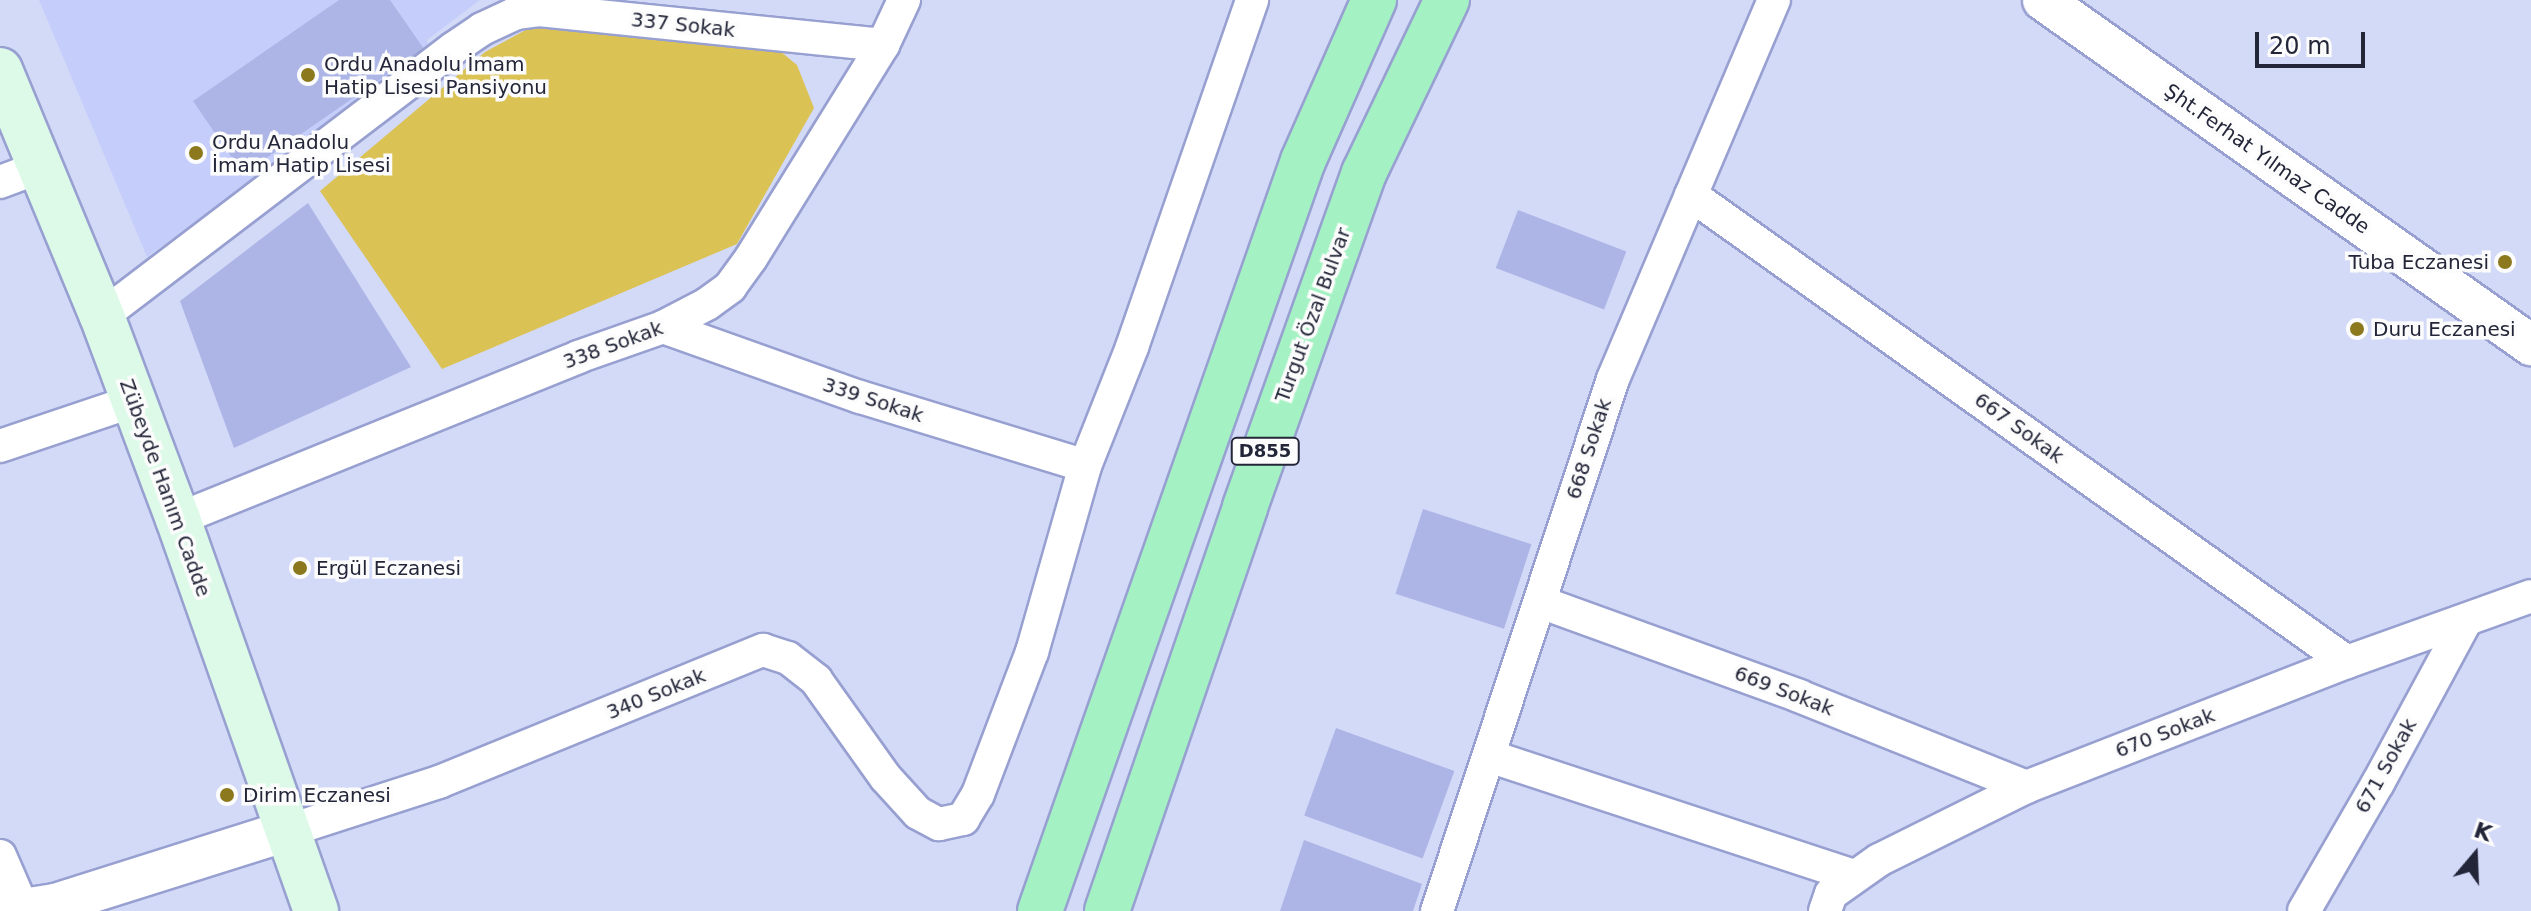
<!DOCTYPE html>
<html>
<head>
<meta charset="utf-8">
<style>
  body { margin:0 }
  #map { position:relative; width:2531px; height:911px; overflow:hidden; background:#d3daf8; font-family:"DejaVu Sans",sans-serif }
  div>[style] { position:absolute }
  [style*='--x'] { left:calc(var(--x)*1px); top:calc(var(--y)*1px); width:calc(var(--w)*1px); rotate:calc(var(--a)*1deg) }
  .built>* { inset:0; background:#c5cefb }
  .green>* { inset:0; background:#dbc255 }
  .building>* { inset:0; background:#acb5e5; transform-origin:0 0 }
  .roads { filter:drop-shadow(2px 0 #97a0d0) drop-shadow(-2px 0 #97a0d0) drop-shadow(0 2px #97a0d0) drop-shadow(0 -2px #97a0d0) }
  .minor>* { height:32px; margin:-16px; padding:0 16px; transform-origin:16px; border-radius:16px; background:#fff }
  .tertiary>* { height:40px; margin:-20px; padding:0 20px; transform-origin:20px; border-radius:20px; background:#fff }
  .secondary>* { height:44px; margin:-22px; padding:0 22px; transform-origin:22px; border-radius:22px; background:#ddfae8 }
  .trunk>* { height:44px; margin:-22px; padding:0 22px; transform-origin:22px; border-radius:22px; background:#a4f2c3 }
  .dots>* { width:22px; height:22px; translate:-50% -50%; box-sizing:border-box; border:4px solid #fcfcfc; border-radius:50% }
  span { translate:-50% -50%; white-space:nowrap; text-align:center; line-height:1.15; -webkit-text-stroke:7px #fcfcfc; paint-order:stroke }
  .shield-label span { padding:2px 6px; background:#fcfcfc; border:2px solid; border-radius:6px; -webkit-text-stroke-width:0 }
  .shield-label { font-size:18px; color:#232639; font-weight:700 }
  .street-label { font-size:20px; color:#232639 }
  .poi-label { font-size:20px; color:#232639 }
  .left { translate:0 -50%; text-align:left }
  .right { translate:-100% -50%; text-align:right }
  .north { position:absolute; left:2435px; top:815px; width:80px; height:80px; -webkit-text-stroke:6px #fcfcfc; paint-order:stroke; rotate:19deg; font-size:22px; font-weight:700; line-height:32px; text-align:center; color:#232639 }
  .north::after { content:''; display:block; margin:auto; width:28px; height:36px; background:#232639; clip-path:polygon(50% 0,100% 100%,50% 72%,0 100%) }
  .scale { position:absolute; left:2255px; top:32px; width:110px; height:36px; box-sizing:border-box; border:4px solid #232639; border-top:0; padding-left:10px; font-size:24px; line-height:28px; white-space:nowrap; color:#232639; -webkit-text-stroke:6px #fcfcfc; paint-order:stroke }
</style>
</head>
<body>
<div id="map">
  <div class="built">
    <i style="clip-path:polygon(39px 0,480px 0,427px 40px,429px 50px,147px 257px)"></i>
  </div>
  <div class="green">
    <i style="clip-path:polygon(535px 25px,780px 51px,797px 65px,814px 108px,737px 244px,442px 369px,320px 191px,485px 52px)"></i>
  </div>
  <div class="building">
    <i style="clip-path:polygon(339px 0,390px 0,424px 49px,243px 174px,193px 101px)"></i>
    <i style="clip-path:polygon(308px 203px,411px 367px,234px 448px,180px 301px)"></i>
    <i style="left:1518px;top:210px;width:116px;height:62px;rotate:21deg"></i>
    <i style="left:1423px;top:509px;width:114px;height:89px;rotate:18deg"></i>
    <i style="left:1336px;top:728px;width:126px;height:93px;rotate:20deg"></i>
    <i style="clip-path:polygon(1304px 840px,1422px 884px,1413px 911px,1280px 911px)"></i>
  </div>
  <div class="roads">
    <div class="minor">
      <i style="--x:0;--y:182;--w:43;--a:-20.6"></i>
      <i style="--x:1691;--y:195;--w:805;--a:35.45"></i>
      <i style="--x:102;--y:316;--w:442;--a:-37.3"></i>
      <i style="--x:454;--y:48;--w:34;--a:-34"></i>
      <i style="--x:482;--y:29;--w:38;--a:-25"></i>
      <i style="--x:516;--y:13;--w:23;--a:-7"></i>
      <i style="--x:539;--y:10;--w:346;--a:5.8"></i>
      <i style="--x:663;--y:327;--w:209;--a:19.6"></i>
      <i style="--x:860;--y:397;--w:235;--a:17"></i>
      <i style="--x:0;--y:446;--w:141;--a:-18.6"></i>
      <i style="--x:178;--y:519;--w:432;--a:-22"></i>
      <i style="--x:578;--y:357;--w:90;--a:-19.4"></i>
      <i style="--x:663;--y:327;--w:50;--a:-27.6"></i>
      <i style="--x:707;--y:304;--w:29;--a:-36"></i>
      <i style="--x:730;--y:287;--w:36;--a:-54"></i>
      <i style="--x:751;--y:258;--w:251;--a:-58.2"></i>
      <i style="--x:883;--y:45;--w:50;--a:-65"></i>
      <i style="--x:1540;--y:602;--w:276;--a:19.9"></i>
      <i style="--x:1799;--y:696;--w:245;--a:21.8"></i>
      <i style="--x:1489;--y:756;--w:384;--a:18.2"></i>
      <i style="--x:287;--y:831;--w:160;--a:-17.9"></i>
      <i style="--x:439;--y:782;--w:350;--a:-22.2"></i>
      <i style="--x:763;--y:650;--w:26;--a:18"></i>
      <i style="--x:788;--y:658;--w:36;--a:38"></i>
      <i style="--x:816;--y:680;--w:120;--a:54.5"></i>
      <i style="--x:886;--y:778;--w:47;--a:47.6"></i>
      <i style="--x:918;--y:813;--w:24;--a:28"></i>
      <i style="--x:939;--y:824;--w:25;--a:-12"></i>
      <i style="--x:963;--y:819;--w:29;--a:-59"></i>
      <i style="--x:978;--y:794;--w:152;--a:-69.2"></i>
      <i style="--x:1032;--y:652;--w:193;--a:-74.1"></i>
      <i style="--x:1085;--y:466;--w:128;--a:-68.4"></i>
      <i style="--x:1132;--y:347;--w:367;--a:-70.9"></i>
      <i style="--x:0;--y:856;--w:58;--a:66.5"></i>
      <i style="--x:1437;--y:911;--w:560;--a:-71.69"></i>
      <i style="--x:1613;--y:379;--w:412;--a:-67"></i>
      <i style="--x:1825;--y:911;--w:18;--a:-71"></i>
      <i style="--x:1831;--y:894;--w:59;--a:-35.3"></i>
      <i style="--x:1879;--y:860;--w:164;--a:-26.4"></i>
      <i style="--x:2026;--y:787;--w:344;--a:-21.3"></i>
      <i style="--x:2347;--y:662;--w:195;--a:-19.7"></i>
      <i style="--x:2304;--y:911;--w:148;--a:-60"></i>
      <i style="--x:2378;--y:783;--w:185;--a:-61.6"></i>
    </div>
    <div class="tertiary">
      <i style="--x:2043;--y:0;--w:598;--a:35.26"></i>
      <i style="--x:0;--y:905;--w:23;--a:10"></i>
      <i style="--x:23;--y:909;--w:32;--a:-9"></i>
      <i style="--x:55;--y:904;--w:243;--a:-17.5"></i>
    </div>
    <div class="secondary">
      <i style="--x:0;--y:70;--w:266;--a:67.5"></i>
      <i style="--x:102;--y:316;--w:217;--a:69.5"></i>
      <i style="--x:178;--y:519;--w:416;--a:70.6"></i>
    </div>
    <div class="trunk">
      <i style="--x:1040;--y:911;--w:795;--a:-70.68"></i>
      <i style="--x:1303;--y:161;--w:176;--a:-66.2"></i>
      <i style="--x:1107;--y:911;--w:427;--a:-71.1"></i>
      <i style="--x:1245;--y:507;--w:355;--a:-70.4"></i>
      <i style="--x:1364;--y:173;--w:192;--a:-64.4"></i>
    </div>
  </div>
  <div class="dots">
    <i style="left:308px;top:75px;background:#8c791e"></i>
    <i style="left:196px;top:153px;background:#8c791e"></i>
    <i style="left:2505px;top:262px;background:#8c791e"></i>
    <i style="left:2357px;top:329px;background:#8c791e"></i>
    <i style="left:300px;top:568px;background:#8c791e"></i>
    <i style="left:227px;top:795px;background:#8c791e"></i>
  </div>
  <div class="shield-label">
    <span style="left:1265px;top:451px">D855</span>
  </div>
  <div class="street-label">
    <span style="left:683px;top:25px;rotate:6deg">337 Sokak</span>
    <span style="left:2267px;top:159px;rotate:35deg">Şht.Ferhat Yılmaz Cadde</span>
    <span style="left:1313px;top:315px;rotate:-70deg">Turgut Özal Bulvar</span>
    <span style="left:613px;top:345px;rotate:-20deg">338 Sokak</span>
    <span style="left:873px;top:400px;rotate:18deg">339 Sokak</span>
    <span style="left:2019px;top:428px;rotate:36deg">667 Sokak</span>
    <span style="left:1589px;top:449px;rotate:-72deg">668 Sokak</span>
    <span style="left:165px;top:488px;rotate:70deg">Zübeyde Hanım Cadde</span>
    <span style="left:1784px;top:691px;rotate:21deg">669 Sokak</span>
    <span style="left:656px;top:694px;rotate:-22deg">340 Sokak</span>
    <span style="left:2165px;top:733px;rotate:-21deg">670 Sokak</span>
    <span style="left:2386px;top:766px;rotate:-61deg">671 Sokak</span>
  </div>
  <div class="poi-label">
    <span class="left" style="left:324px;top:76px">Ordu Anadolu İmam<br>Hatip Lisesi Pansiyonu</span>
    <span class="left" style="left:212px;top:154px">Ordu Anadolu<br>İmam Hatip Lisesi</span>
    <span class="right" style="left:2489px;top:262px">Tuba Eczanesi</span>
    <span class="left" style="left:2373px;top:329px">Duru Eczanesi</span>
    <span class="left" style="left:316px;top:568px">Ergül Eczanesi</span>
    <span class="left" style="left:243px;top:795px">Dirim Eczanesi</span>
  </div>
  <div class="north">K</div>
  <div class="scale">20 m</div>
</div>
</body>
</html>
